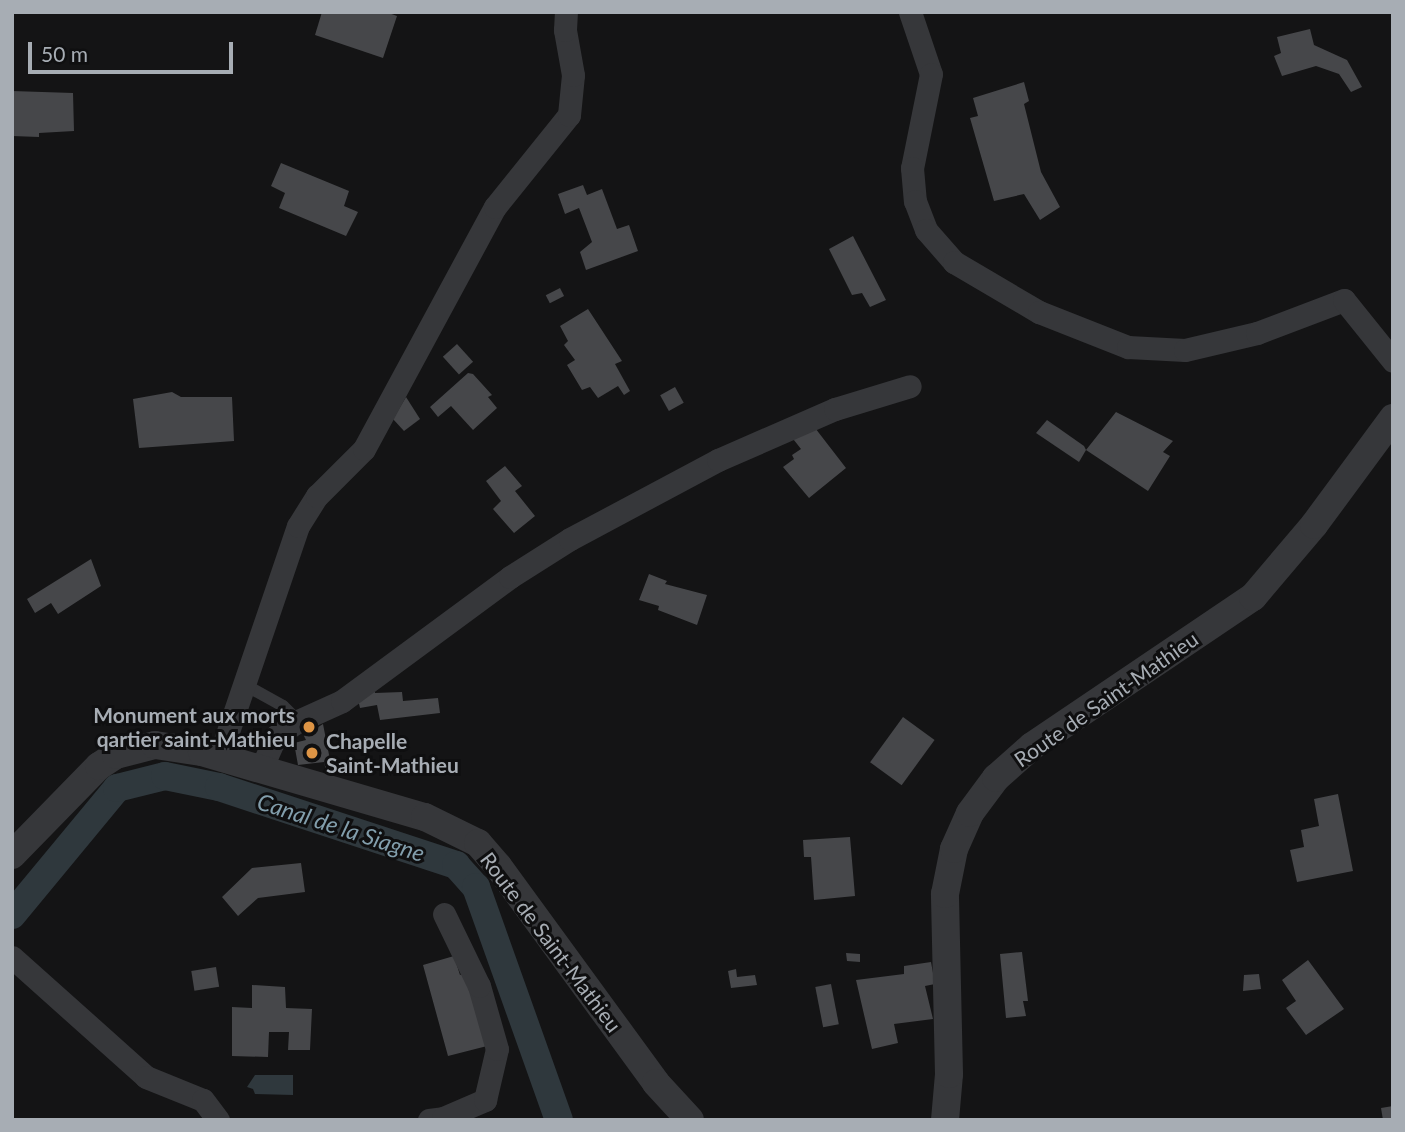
<!DOCTYPE html>
<html>
<head>
<meta charset="utf-8">
<style>
  body { margin:0 }
  #map { position:relative; width:1405px; height:1132px; overflow:hidden; background:#141415; font-family:Lato,sans-serif }
  div>[style] { position:absolute }
  [style*='--x'] { left:calc(var(--x)*1px); top:calc(var(--y)*1px); width:calc(var(--w)*1px); rotate:calc(var(--a)*1deg) }
  .water>* { inset:0; background:#2f383d }
  .canal>* { height:28px; margin:-14px; padding:0 14px; transform-origin:14px; border-radius:14px; background:#2f383d }
  .building>* { inset:0; background:#46474a; transform-origin:0 0 }
  .service>* { height:12px; margin:-6px; padding:0 6px; transform-origin:6px; border-radius:6px; background:#36373a }
  .minor>* { height:23px; margin:-11.5px; padding:0 11.5px; transform-origin:11.5px; border-radius:11.5px; background:#36373a }
  .tertiary>* { height:28px; margin:-14px; padding:0 14px; transform-origin:14px; border-radius:14px; background:#36373a }
  .dots>* { width:19px; height:19px; translate:-50% -50%; box-sizing:border-box; border:4px solid #0f0f10; border-radius:50% }
  span { translate:-50% -50%; white-space:nowrap; text-align:center; line-height:1.15; -webkit-text-stroke:6px #0f0f10; paint-order:stroke }
  .street-label { font-size:21px; color:#a7adb4 }
  .poi-label { font-size:21px; color:#a7adb4; font-weight:700 }
  .right { translate:-100% -50%; text-align:right }
  .left { translate:0 -50%; text-align:left }
  .water-label { font-size:23px; color:#829eac; font-style:italic }
  .frame { position:absolute; inset:0; border:14px solid #a7adb4; pointer-events:none }
  .scale { position:absolute; left:28px; top:42px; width:205px; height:32px; box-sizing:border-box; border:4px solid #a7adb4; border-top:0; padding-left:9px; font-size:21px; line-height:24px; white-space:nowrap; color:#a7adb4; -webkit-text-stroke:5px #0f0f10; paint-order:stroke }
</style>
</head>
<body>
<div id="map">
  <div class="water">
    <i style="clip-path:polygon(255px 1075px,293px 1075px,293px 1095px,255px 1094px,253px 1089px,247px 1087px)"></i>
  </div>
  <div class="canal">
    <i style="--x:12;--y:915;--w:165;--a:-50.4"></i>
    <i style="--x:117;--y:788;--w:49;--a:-14"></i>
    <i style="--x:165;--y:776;--w:55;--a:11.5"></i>
    <i style="--x:219;--y:787;--w:250;--a:18.2"></i>
    <i style="--x:456;--y:865;--w:30;--a:48"></i>
    <i style="--x:476;--y:887;--w:247;--a:70.4"></i>
  </div>
  <div class="building">
    <i style="clip-path:polygon(322px 12px,386px 12px,397px 16px,383px 58px,315px 35px)"></i>
    <i style="clip-path:polygon(1310px 29px,1314px 45px,1347px 60px,1362px 87px,1351px 92px,1339px 74px,1316px 66px,1282px 76px,1274px 56px,1281px 53px,1277px 37px)"></i>
    <i style="clip-path:polygon(1024px 82px,1029px 101px,1024px 104px,1041px 172px,1060px 207px,1040px 220px,1024px 194px,994px 201px,970px 118px,978px 116px,973px 98px)"></i>
    <i style="clip-path:polygon(12px 91px,73px 93px,74px 131px,39px 133px,39px 137px,12px 136px)"></i>
    <i style="clip-path:polygon(281px 163px,349px 191px,344px 206px,358px 212px,346px 236px,279px 208px,285px 193px,271px 186px)"></i>
    <i style="clip-path:polygon(583px 185px,587px 195px,602px 189px,617px 229px,629px 225px,638px 251px,586px 270px,580px 252px,592px 242px,579px 208px,565px 214px,558px 194px)"></i>
    <i style="clip-path:polygon(853px 236px,886px 300px,870px 307px,862px 293px,852px 295px,829px 249px)"></i>
    <i style="left:560px;top:288px;width:9px;height:16px;rotate:63deg"></i>
    <i style="clip-path:polygon(588px 309px,622px 361px,615px 364px,630px 391px,624px 395px,618px 386px,598px 398px,590px 387px,582px 390px,567px 365px,575px 360px,564px 345px,568px 341px,560px 326px)"></i>
    <i style="left:457px;top:344px;width:24px;height:19px;rotate:48deg"></i>
    <i style="clip-path:polygon(468px 373px,473px 374px,492px 395px,488px 397px,497px 408px,473px 430px,451px 406px,438px 417px,430px 407px)"></i>
    <i style="left:675px;top:387px;width:18px;height:17px;rotate:61deg"></i>
    <i style="clip-path:polygon(172px 392px,181px 397px,232px 397px,234px 441px,139px 448px,133px 399px)"></i>
    <i style="clip-path:polygon(406px 397px,420px 419px,404px 431px,393px 419px)"></i>
    <i style="clip-path:polygon(1116px 412px,1173px 441px,1163px 452px,1170px 456px,1148px 491px,1086px 450px)"></i>
    <i style="clip-path:polygon(1047px 420px,1084px 446px,1086px 450px,1079px 462px,1036px 433px)"></i>
    <i style="clip-path:polygon(812px 424px,846px 468px,809px 498px,783px 467px,794px 459px,792px 455px,801px 449px,790px 435px)"></i>
    <i style="clip-path:polygon(505px 466px,522px 486px,515px 491px,535px 516px,514px 533px,493px 509px,501px 501px,486px 481px)"></i>
    <i style="clip-path:polygon(91px 559px,101px 586px,58px 614px,51px 603px,35px 613px,27px 599px)"></i>
    <i style="clip-path:polygon(649px 574px,667px 581px,665px 584px,707px 595px,697px 625px,658px 610px,659px 606px,639px 600px)"></i>
    <i style="clip-path:polygon(374px 686px,375px 693px,402px 692px,403px 701px,438px 698px,440px 713px,380px 720px,377px 705px,360px 708px,358px 699px)"></i>
    <i style="left:903px;top:717px;width:39px;height:56px;rotate:36deg"></i>
    <i style="clip-path:polygon(323px 724px,332px 770px,326px 771px,324px 762px,298px 765px,294px 743px,306px 740px,304px 736px)"></i>
    <i style="clip-path:polygon(343px 762px,358px 765px,357px 772px,341px 770px)"></i>
    <i style="clip-path:polygon(1338px 794px,1353px 871px,1297px 882px,1290px 850px,1304px 847px,1301px 830px,1319px 826px,1314px 799px)"></i>
    <i style="clip-path:polygon(850px 837px,855px 896px,814px 900px,811px 857px,804px 857px,803px 840px)"></i>
    <i style="clip-path:polygon(301px 863px,305px 892px,258px 898px,238px 916px,222px 897px,252px 868px)"></i>
    <i style="clip-path:polygon(1022px 952px,1028px 1001px,1023px 1001px,1026px 1016px,1006px 1018px,1000px 954px)"></i>
    <i style="clip-path:polygon(846px 953px,860px 954px,860px 962px,847px 961px)"></i>
    <i style="clip-path:polygon(454px 956px,460px 975px,465px 973px,491px 1045px,448px 1056px,423px 965px)"></i>
    <i style="clip-path:polygon(1308px 960px,1344px 1009px,1306px 1035px,1286px 1008px,1296px 1001px,1282px 980px)"></i>
    <i style="clip-path:polygon(931px 962px,935px 984px,925px 986px,933px 1019px,894px 1024px,898px 1043px,872px 1049px,856px 980px,904px 974px,904px 966px)"></i>
    <i style="left:216px;top:967px;width:20px;height:25px;rotate:81deg"></i>
    <i style="clip-path:polygon(736px 969px,737px 977px,755px 975px,757px 985px,731px 988px,728px 971px)"></i>
    <i style="clip-path:polygon(1259px 974px,1261px 989px,1243px 991px,1244px 975px)"></i>
    <i style="left:831px;top:984px;width:41px;height:16px;rotate:79deg"></i>
    <i style="clip-path:polygon(252px 985px,285px 987px,286px 1008px,312px 1009px,310px 1050px,288px 1050px,289px 1032px,269px 1032px,268px 1057px,232px 1056px,232px 1007px,252px 1008px)"></i>
    <i style="clip-path:polygon(1393px 1106px,1393px 1120px,1383px 1120px,1381px 1108px)"></i>
  </div>
  <div class="service">
    <i style="--x:245;--y:685;--w:43;--a:28.9"></i>
    <i style="--x:283;--y:706;--w:21;--a:45"></i>
  </div>
  <div class="minor">
    <i style="--x:910;--y:12;--w:65;--a:71.3"></i>
    <i style="--x:931;--y:74;--w:96;--a:101.4"></i>
    <i style="--x:912;--y:168;--w:33;--a:85"></i>
    <i style="--x:915;--y:201;--w:31;--a:69"></i>
    <i style="--x:926;--y:230;--w:43;--a:48.8"></i>
    <i style="--x:954;--y:262;--w:99;--a:30.5"></i>
    <i style="--x:1039;--y:312;--w:96;--a:21.5"></i>
    <i style="--x:1128;--y:347;--w:57;--a:3"></i>
    <i style="--x:1185;--y:350;--w:74;--a:-13.3"></i>
    <i style="--x:1257;--y:333;--w:93;--a:-20.8"></i>
    <i style="--x:1344;--y:300;--w:78;--a:51.2"></i>
    <i style="--x:219;--y:758;--w:245;--a:-71.2"></i>
    <i style="--x:298;--y:526;--w:36;--a:-58"></i>
    <i style="--x:317;--y:496;--w:66;--a:-45"></i>
    <i style="--x:364;--y:449;--w:275;--a:-61.6"></i>
    <i style="--x:495;--y:207;--w:118;--a:-51.2"></i>
    <i style="--x:569;--y:115;--w:40;--a:-84.3"></i>
    <i style="--x:573;--y:75;--w:46;--a:-100.1"></i>
    <i style="--x:565;--y:30;--w:18;--a:-87"></i>
    <i style="--x:261;--y:769;--w:36;--a:-66"></i>
    <i style="--x:276;--y:736;--w:27;--a:-34"></i>
    <i style="--x:298;--y:721;--w:48;--a:-24.4"></i>
    <i style="--x:342;--y:701;--w:209;--a:-36.4"></i>
    <i style="--x:510;--y:577;--w:71;--a:-32.3"></i>
    <i style="--x:570;--y:539;--w:168;--a:-28.1"></i>
    <i style="--x:718;--y:460;--w:128;--a:-23.6"></i>
    <i style="--x:835;--y:409;--w:78;--a:-17"></i>
    <i style="--x:12;--y:957;--w:180;--a:41.8"></i>
    <i style="--x:146;--y:1077;--w:61;--a:22"></i>
    <i style="--x:203;--y:1100;--w:25;--a:53"></i>
    <i style="--x:429;--y:1120;--w:14;--a:-8"></i>
    <i style="--x:443;--y:1118;--w:46;--a:-23.2"></i>
    <i style="--x:485;--y:1100;--w:52;--a:-76.8"></i>
    <i style="--x:497;--y:1049;--w:66;--a:-105.9"></i>
    <i style="--x:479;--y:986;--w:80;--a:-115.9"></i>
  </div>
  <div class="tertiary">
    <i style="--x:12;--y:855;--w:124;--a:-45.7"></i>
    <i style="--x:99;--y:766;--w:20;--a:-33"></i>
    <i style="--x:116;--y:755;--w:40;--a:-14.4"></i>
    <i style="--x:155;--y:745;--w:48;--a:8.5"></i>
    <i style="--x:202;--y:752;--w:232;--a:16.3"></i>
    <i style="--x:425;--y:817;--w:59;--a:26.1"></i>
    <i style="--x:478;--y:843;--w:30;--a:49"></i>
    <i style="--x:498;--y:866;--w:268;--a:53.9"></i>
    <i style="--x:656;--y:1083;--w:50;--a:47.4"></i>
    <i style="--x:945;--y:1120;--w:46;--a:-85"></i>
    <i style="--x:949;--y:1074;--w:180;--a:-91.3"></i>
    <i style="--x:945;--y:894;--w:46;--a:-78.7"></i>
    <i style="--x:954;--y:849;--w:39;--a:-66"></i>
    <i style="--x:970;--y:813;--w:44;--a:-53.4"></i>
    <i style="--x:996;--y:778;--w:48;--a:-41.6"></i>
    <i style="--x:1032;--y:746;--w:267;--a:-34"></i>
    <i style="--x:1253;--y:597;--w:94;--a:-49.7"></i>
    <i style="--x:1314;--y:525;--w:133;--a:-53.6"></i>
  </div>
  <div class="dots">
    <i style="left:309px;top:727px;background:#dd9445"></i>
    <i style="left:312px;top:753px;background:#dd9445"></i>
  </div>
  <div class="street-label">
    <span style="left:1106px;top:699px;rotate:-35deg">Route de Saint-Mathieu</span>
    <span style="left:551px;top:942px;rotate:53deg">Route de Saint-Mathieu</span>
  </div>
  <div class="poi-label">
    <span class="right" style="left:295px;top:727px">Monument aux morts<br>qartier saint-Mathieu</span>
    <span class="left" style="left:326px;top:753px">Chapelle<br>Saint-Mathieu</span>
  </div>
  <div class="water-label">
    <span style="left:341px;top:827px;rotate:18deg">Canal de la Siagne</span>
  </div>
  <div class="frame"></div>
  <div class="scale">50 m</div>
</div>
</body>
</html>
